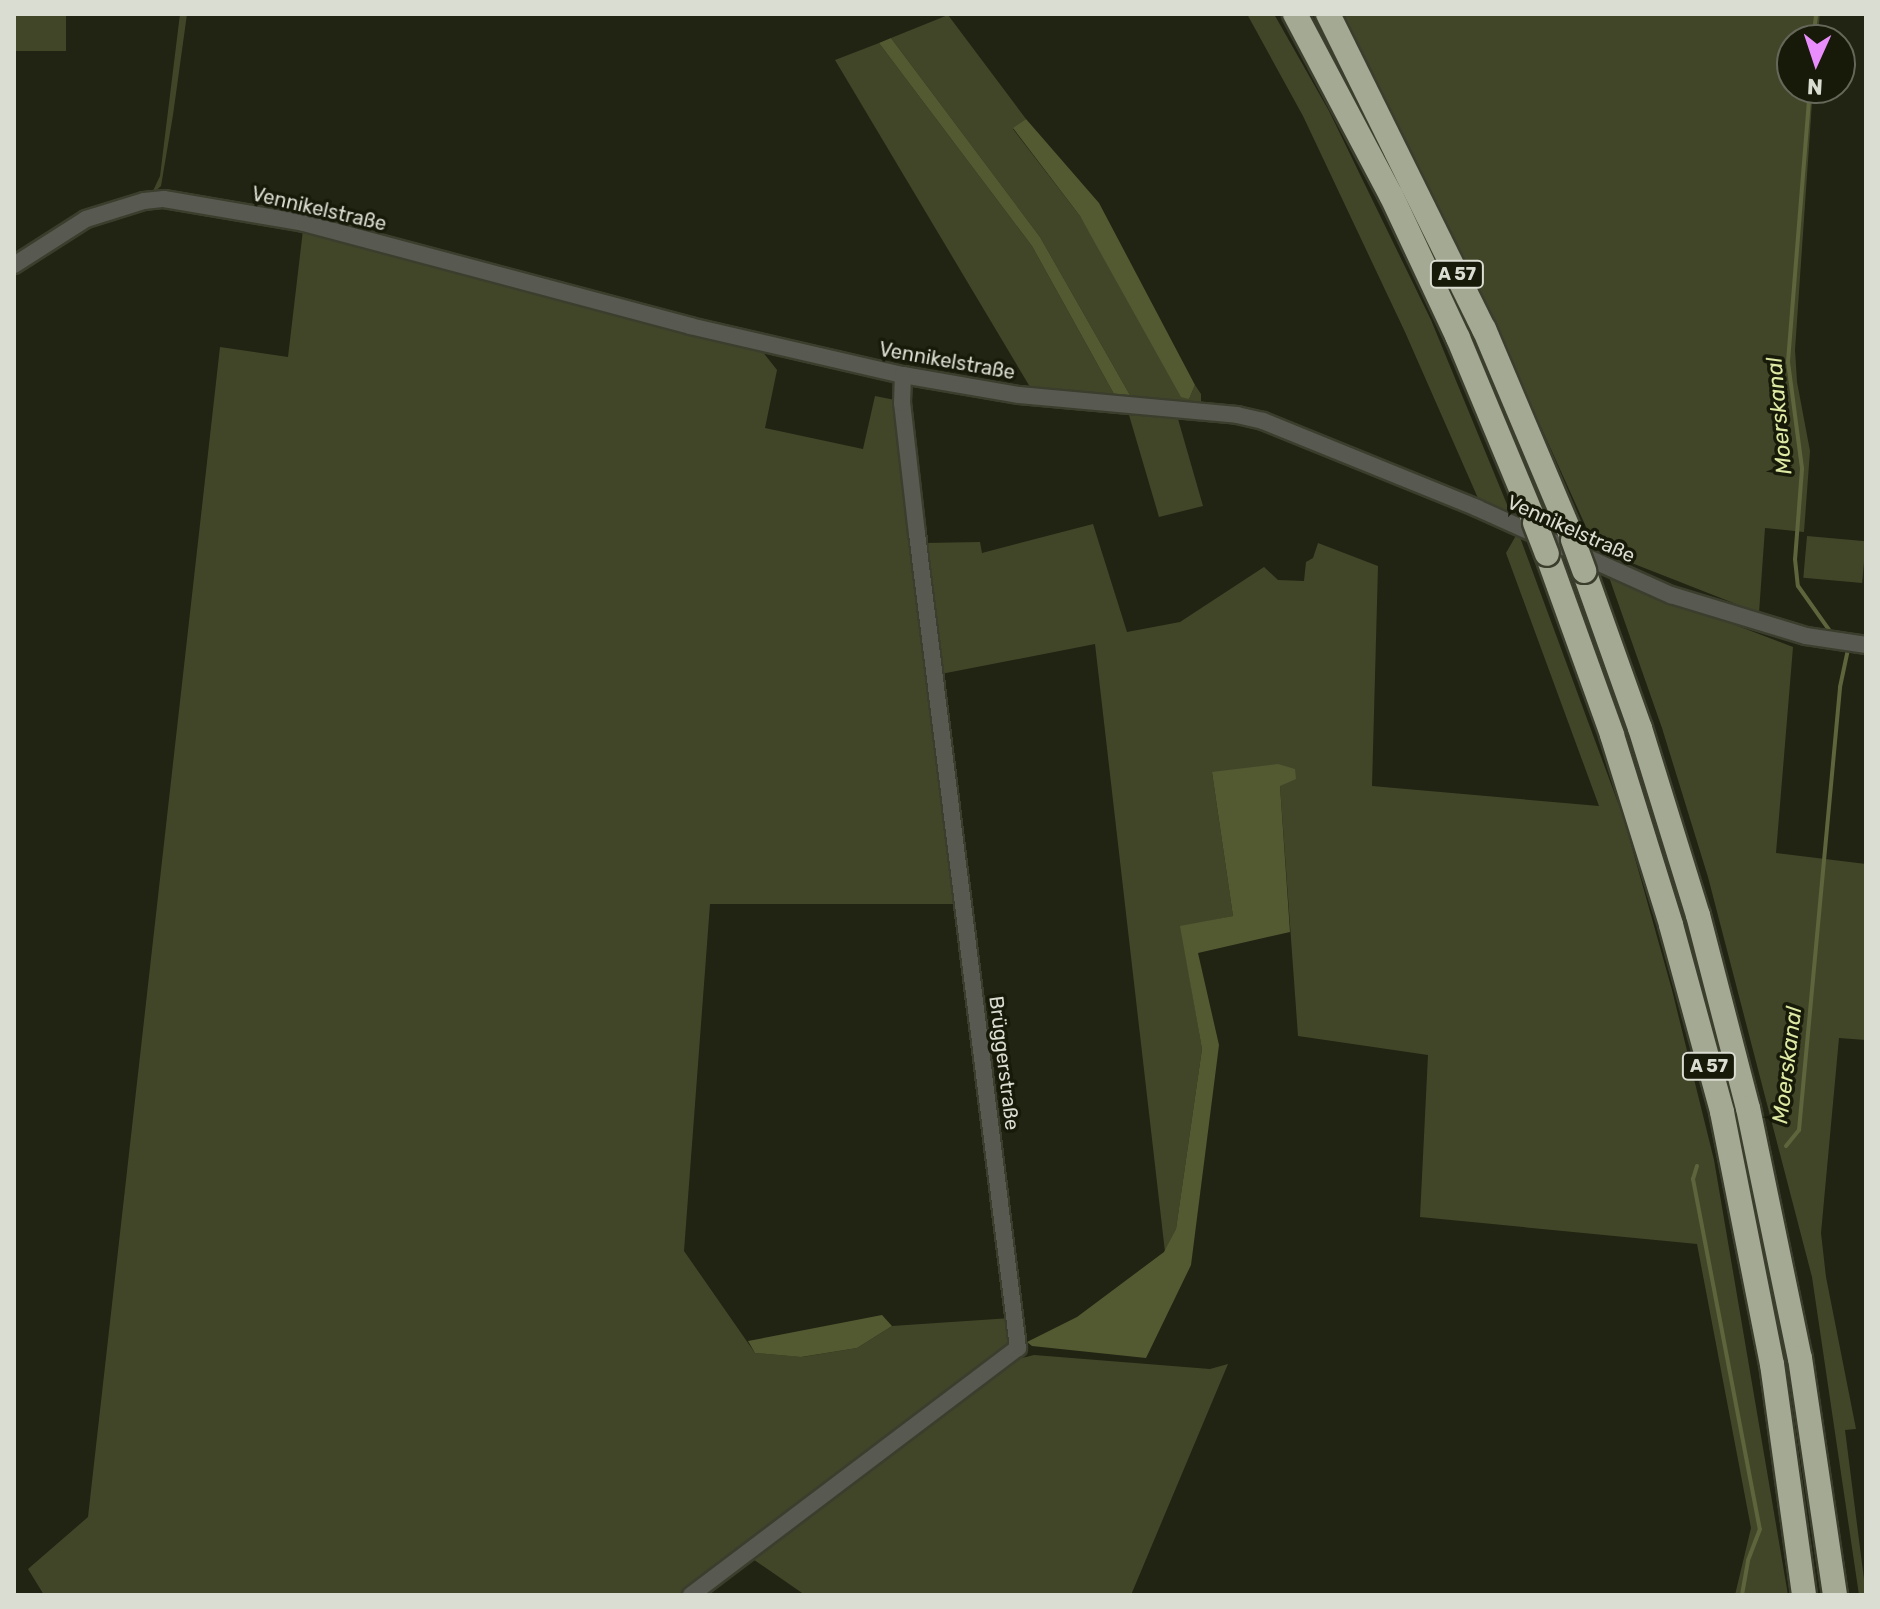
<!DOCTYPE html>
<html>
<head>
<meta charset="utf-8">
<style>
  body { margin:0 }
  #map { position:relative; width:1880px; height:1609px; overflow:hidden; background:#212412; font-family:Rubik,sans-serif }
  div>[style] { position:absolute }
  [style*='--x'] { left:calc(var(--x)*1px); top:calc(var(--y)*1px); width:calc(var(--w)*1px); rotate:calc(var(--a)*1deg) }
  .green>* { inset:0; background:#414629; transform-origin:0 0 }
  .forest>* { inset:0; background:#535a32 }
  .stream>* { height:4px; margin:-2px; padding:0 2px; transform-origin:2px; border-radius:2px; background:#5e653c }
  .roads { filter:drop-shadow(2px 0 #3b3e2d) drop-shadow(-2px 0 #3b3e2d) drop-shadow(0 2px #3b3e2d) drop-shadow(0 -2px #3b3e2d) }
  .minor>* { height:16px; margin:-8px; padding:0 8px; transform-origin:8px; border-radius:8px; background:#585a51 }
  .highway>* { height:24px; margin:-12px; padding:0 12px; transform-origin:12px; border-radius:12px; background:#a4a993 }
  .bridges { filter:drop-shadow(2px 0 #3b3e2d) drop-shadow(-2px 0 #3b3e2d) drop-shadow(0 2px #3b3e2d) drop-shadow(0 -2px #3b3e2d) }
  .highway-bridge>* { height:24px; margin:-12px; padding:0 12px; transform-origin:12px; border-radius:12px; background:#a4a993 }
  span { translate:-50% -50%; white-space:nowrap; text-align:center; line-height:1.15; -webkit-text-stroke:7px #171a09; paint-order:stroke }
  .shield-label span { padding:2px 6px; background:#171a09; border:2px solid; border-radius:6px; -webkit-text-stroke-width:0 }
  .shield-label { font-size:18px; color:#daddd1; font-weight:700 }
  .street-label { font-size:20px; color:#daddd1 }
  .water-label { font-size:22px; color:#deeaa4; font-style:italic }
  .frame { position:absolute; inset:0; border:16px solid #daddd1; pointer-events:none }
  .north { position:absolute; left:1776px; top:24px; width:80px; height:80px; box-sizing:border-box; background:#171a09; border:2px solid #656859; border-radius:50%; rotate:183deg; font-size:22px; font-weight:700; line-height:32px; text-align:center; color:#daddd1 }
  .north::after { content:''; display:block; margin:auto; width:28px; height:36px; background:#ea8dfc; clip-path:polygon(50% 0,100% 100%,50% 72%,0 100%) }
</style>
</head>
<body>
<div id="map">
  <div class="green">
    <i style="left:14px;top:14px;width:52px;height:37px"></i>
    <i style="clip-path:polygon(180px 14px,187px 14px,173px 115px,161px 186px,151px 195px,160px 176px)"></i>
    <i style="clip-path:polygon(1247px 14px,1274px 14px,1329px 111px,1431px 320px,1513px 519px,1481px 505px,1405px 332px,1303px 116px)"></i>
    <i style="clip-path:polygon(1341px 14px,1820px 14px,1817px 40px,1792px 40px,1792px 88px,1813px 88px,1795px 350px,1797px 382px,1810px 451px,1804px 532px,1765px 528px,1759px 613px,1596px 549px,1494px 323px)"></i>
    <i style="clip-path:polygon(948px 15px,1026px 119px,1013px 129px,1080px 216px,1189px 399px,1195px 385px,1201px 394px,1201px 403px,1194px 407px,1135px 404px,1040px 237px,891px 38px)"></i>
    <i style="clip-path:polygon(879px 43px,1032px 246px,1119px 403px,1033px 392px,835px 60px)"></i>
    <i style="clip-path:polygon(303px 230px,762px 351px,777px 370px,765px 428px,863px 449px,875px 396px,895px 400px,957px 904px,710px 904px,684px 1251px,755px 1353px,802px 1357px,857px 1348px,892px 1326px,1011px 1318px,1009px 1341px,992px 1362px,683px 1595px,44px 1595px,28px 1569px,88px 1517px,220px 347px,288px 357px)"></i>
    <i style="clip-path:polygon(1129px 415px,1178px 419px,1203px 506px,1159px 517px)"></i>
    <i style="clip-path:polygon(1093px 524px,1127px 632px,1180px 622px,1264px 567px,1278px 580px,1304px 581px,1306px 562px,1313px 558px,1318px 543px,1378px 566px,1372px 786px,1599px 806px,1506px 553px,1518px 532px,1624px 819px,1672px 990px,1714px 1160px,1788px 1595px,1735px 1595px,1751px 1528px,1697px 1244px,1420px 1217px,1428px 1055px,1298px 1036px,1280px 786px,1212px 772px,1233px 916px,1181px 927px,1202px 1049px,1176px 1229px,1165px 1252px,1095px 644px,941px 674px,925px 543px,980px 542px,982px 553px)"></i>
    <i style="left:1807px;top:536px;width:59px;height:42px;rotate:5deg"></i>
    <i style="clip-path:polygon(1609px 577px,1793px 647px,1776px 853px,1866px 864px,1866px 1040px,1839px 1038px,1821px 1233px,1826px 1277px,1856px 1429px,1845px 1430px,1866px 1595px,1859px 1595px,1812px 1277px,1708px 877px,1662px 728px)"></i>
    <i style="clip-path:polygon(1034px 1355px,1210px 1369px,1228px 1364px,1131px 1595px,805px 1595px,750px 1557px,1014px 1360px)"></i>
  </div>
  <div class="forest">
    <i style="clip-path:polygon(891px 38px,1040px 237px,1135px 404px,1119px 403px,1032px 246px,879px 43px)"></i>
    <i style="clip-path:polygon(1026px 119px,1099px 203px,1195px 385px,1189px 399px,1181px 397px,1080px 216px,1013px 128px)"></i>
    <i style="clip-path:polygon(1278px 764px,1295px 769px,1296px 779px,1280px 786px,1290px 932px,1198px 953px,1219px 1045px,1191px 1265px,1146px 1358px,1032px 1346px,1027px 1342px,1077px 1317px,1164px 1252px,1176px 1229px,1202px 1049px,1180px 926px,1233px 916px,1212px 772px)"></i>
    <i style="clip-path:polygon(882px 1315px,892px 1326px,857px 1348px,801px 1357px,755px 1353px,748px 1341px)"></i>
  </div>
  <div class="stream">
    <i style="--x:1813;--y:40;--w:26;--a:-83"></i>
    <i style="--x:1810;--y:88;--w:275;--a:94.6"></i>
    <i style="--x:1788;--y:362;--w:108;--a:82.5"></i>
    <i style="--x:1802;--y:469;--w:90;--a:94.4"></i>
    <i style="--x:1795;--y:559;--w:27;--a:84"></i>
    <i style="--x:1798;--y:586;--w:59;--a:54.7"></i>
    <i style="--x:1786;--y:1146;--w:21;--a:-51"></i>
    <i style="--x:1799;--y:1130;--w:445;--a:-84.7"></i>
    <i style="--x:1840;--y:687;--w:38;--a:-78"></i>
    <i style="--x:1697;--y:1166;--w:14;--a:107"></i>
    <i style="--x:1693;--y:1179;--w:356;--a:79.2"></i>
    <i style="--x:1760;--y:1529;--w:34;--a:111"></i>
    <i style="--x:1748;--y:1561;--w:35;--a:100"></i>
  </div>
  <div class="roads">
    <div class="minor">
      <i style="--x:14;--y:265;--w:85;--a:-32.6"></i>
      <i style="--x:86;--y:219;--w:61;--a:-17.2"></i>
      <i style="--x:144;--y:201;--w:20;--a:-6"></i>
      <i style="--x:164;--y:199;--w:142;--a:9.7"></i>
      <i style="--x:304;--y:223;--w:400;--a:14.9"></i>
      <i style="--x:690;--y:326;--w:219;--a:13"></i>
      <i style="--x:903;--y:375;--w:118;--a:9.8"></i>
      <i style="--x:1019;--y:395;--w:219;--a:5.2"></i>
      <i style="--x:1237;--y:415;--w:27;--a:13"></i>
      <i style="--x:1263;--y:421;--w:231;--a:22.1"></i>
      <i style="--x:1477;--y:508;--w:213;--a:24.2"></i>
      <i style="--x:1671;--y:595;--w:141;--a:16.9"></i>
      <i style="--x:1806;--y:636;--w:61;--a:8.5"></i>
      <i style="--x:691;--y:1595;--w:410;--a:-37.1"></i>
      <i style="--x:1018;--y:1348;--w:820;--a:-97.07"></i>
      <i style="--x:917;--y:534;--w:132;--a:-96.5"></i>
      <i style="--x:902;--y:403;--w:28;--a:-88"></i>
    </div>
    <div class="highway">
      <i style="--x:1295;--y:14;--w:205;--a:62.1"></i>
      <i style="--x:1391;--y:195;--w:158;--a:64.9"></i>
      <i style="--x:1458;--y:338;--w:200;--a:67.4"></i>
      <i style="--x:1328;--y:14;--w:352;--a:63.7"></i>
      <i style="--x:1484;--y:329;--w:229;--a:67.1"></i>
      <i style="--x:1547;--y:554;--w:192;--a:70.2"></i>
      <i style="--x:1612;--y:735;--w:199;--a:72.7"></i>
      <i style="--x:1671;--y:925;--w:194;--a:74.7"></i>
      <i style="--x:1722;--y:1112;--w:257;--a:78.8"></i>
      <i style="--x:1772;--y:1364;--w:233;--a:82.1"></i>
      <i style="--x:1584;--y:571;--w:167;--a:70.4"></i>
      <i style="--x:1640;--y:728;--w:196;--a:72.8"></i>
      <i style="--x:1698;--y:915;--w:199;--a:75.5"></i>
      <i style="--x:1748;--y:1108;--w:255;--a:78.3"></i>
      <i style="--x:1800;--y:1358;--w:240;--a:81.6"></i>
    </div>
  </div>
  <div class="bridges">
    <div class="highway-bridge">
      <i style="--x:1535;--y:523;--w:33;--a:69"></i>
      <i style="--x:1573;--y:540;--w:33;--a:70"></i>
    </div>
  </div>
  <div class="shield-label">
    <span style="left:1457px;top:274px">A 57</span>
    <span style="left:1709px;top:1066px">A 57</span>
  </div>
  <div class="street-label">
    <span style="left:319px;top:209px;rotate:13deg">Vennikelstraße</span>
    <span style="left:947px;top:361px;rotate:10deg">Vennikelstraße</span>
    <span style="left:1571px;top:529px;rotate:24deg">Vennikelstraße</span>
    <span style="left:1004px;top:1063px;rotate:83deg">Brüggerstraße</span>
  </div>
  <div class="water-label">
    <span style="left:1779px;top:416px;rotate:-95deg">Moerskanal</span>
    <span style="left:1787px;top:1065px;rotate:-83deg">Moerskanal</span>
  </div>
  <div class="frame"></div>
  <div class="north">N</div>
</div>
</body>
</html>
